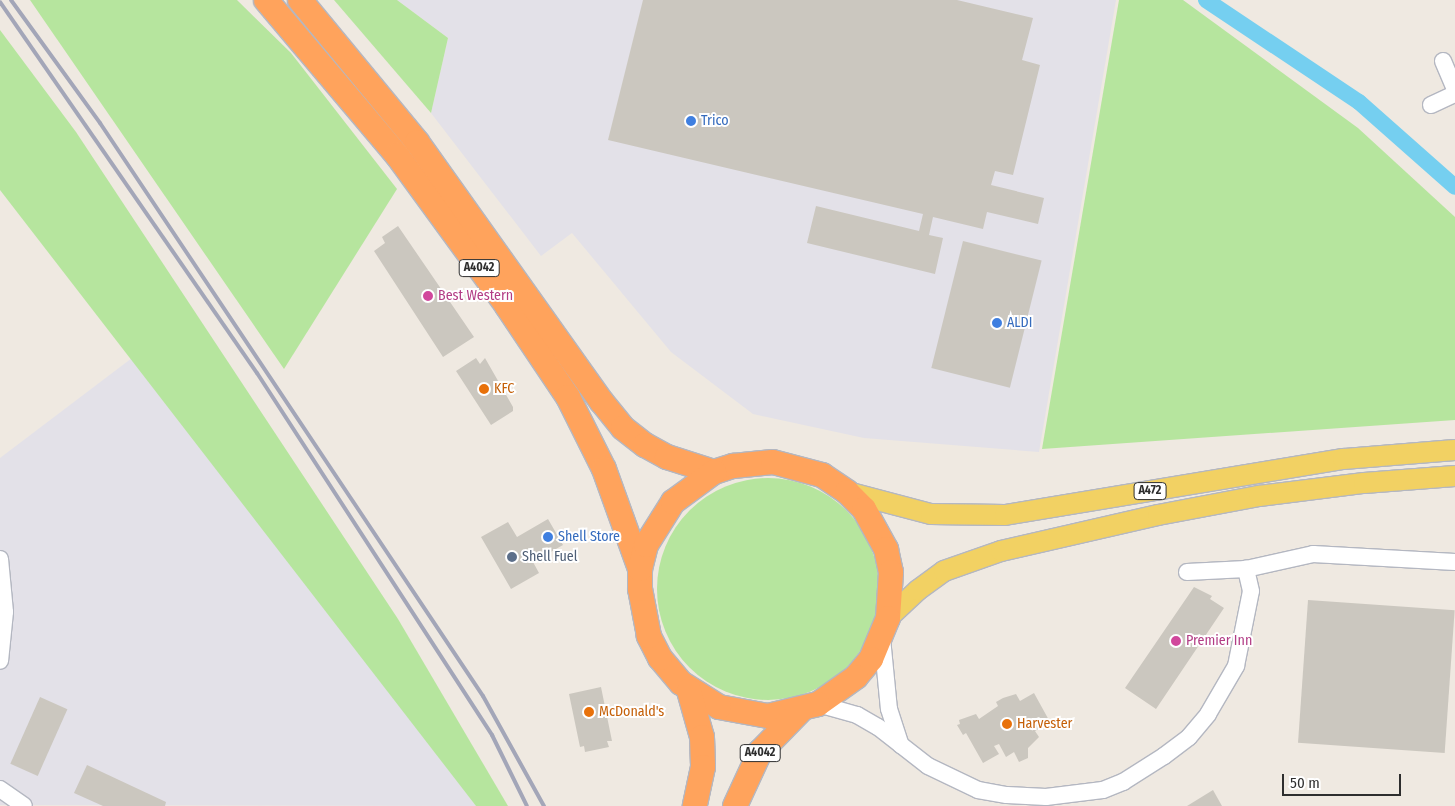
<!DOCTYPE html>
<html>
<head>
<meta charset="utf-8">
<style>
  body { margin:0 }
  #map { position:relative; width:1455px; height:806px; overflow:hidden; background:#efe9e1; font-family:"Fira Sans Condensed",sans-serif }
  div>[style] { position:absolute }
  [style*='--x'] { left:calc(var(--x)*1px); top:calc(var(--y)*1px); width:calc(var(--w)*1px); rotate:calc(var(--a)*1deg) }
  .industrial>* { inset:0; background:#e3e1e8 }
  .green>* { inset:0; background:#b6e59e }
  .round { border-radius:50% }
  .canal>* { height:16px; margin:-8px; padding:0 8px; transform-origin:8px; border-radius:8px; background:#75cff0 }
  .building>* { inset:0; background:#cbc7bf; transform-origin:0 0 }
  .roads { filter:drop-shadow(1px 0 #b4b7c1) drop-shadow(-1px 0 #b4b7c1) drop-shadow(0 1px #b4b7c1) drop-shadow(0 -1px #b4b7c1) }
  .minor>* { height:16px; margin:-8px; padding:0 8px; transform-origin:8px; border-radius:8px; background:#fff }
  .major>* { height:20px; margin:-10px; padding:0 10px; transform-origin:10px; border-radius:10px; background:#f2d163 }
  .highway>* { height:24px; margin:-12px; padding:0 12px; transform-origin:12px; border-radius:12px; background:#ffa35c }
  .rail>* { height:4px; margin:-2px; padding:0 2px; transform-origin:2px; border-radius:2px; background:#a3a6b8 }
  .dots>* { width:14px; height:14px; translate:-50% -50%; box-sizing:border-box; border:2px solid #fff; border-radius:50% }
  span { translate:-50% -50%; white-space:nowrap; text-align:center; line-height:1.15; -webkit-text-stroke:4px #fff; paint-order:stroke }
  .shield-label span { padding:1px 4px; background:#fff; border:1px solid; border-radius:4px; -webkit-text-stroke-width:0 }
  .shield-label { font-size:12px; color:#2e2e2e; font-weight:700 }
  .shop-label { font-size:14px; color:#366cbe }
  .left { translate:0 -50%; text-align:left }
  .hotel-label { font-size:14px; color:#b23c85 }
  .food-label { font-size:14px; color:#c56008 }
  .service-label { font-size:14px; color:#4e5e75 }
  .scale { position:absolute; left:1282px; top:774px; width:119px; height:22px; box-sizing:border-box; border:2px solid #2e2e2e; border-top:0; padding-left:6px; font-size:15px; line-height:18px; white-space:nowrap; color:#2e2e2e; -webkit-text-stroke:4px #fff; paint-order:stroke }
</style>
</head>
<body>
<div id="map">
  <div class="industrial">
    <i style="clip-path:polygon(397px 0,1116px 0,1039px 452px,864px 438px,753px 414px,671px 352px,572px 233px,541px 256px,431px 113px,448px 38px)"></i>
    <i style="clip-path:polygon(132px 358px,394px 696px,476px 806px,0 805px,0 458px)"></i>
  </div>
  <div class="green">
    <i style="clip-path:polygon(30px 0,237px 0,291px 53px,397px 189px,284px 369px)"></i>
    <i style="clip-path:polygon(334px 0,397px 0,448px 38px,431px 113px)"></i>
    <i style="clip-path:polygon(1119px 0,1183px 0,1358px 128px,1455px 217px,1455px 420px,1042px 449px)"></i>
    <i style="clip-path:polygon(0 30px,76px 132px,398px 619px,508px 806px,476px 806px,0 190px)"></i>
    <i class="round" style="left:657px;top:478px;width:222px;height:222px"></i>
  </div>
  <div class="canal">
    <i style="--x:1206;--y:0;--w:184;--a:33.7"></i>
    <i style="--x:1359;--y:102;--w:128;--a:41.5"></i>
  </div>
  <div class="building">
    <i style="clip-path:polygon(643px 0,957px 0,1033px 18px,1022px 60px,1040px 65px,1013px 175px,995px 171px,991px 185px,1044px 198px,1038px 224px,987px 212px,983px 229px,933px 217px,929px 235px,943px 238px,935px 274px,807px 243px,816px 206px,919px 231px,923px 214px,608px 140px)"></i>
    <i style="clip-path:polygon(398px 226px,474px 337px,443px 357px,374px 251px,385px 243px,382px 237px)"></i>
    <i style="left:963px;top:241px;width:81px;height:131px;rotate:14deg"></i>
    <i style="clip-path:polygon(476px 358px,480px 364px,485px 358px,513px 407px,513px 411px,491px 425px,456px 371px)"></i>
    <i style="clip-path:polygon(548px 519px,563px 545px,533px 562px,539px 573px,511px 589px,481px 537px,508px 522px,517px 537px)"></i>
    <i style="clip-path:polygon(1194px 587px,1212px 596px,1210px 599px,1224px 608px,1156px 709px,1125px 688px)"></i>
    <i style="left:1308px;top:600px;width:147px;height:143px;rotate:4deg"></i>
    <i style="clip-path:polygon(601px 687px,612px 741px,607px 741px,609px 747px,585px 752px,584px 746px,580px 747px,569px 694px)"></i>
    <i style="clip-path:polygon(1034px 693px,1050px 722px,1035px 731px,1039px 737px,1028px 748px,1028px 758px,1019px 762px,1014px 752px,1006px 757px,999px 744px,994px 746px,999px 754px,983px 763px,966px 733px,963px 735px,957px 725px,960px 724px,959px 720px,976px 714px,979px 719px,998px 706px,996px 702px,1003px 698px,1016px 694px,1020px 701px)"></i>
    <i style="left:40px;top:697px;width:30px;height:73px;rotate:24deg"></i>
    <i style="clip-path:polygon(87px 765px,166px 802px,165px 806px,103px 806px,74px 793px)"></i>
    <i style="clip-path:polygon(1213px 790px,1222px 806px,1187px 806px)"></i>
  </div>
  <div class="roads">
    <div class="minor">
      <i style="--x:1443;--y:61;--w:30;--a:67"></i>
      <i style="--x:1431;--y:105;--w:26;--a:-25"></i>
      <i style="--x:0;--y:559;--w:53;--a:84.6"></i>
      <i style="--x:5;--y:612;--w:49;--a:95.8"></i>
      <i style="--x:1187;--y:572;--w:59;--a:-2.9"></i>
      <i style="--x:1246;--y:569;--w:69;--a:-12.6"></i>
      <i style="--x:1313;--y:554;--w:142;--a:3.2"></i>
      <i style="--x:882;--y:638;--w:71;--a:84.4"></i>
      <i style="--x:889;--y:709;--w:38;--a:72"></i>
      <i style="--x:818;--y:704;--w:41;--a:15.8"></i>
      <i style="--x:857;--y:715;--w:24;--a:30"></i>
      <i style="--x:878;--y:727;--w:63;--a:38"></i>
      <i style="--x:928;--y:766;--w:55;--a:25.6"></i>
      <i style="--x:978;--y:790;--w:29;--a:10"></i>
      <i style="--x:1007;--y:795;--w:39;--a:3"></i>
      <i style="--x:1046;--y:797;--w:57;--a:-7"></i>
      <i style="--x:1103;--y:790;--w:22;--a:-22"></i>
      <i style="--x:1123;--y:782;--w:49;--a:-32.4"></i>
      <i style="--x:1164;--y:756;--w:31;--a:-37"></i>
      <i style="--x:1189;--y:737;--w:30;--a:-50"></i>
      <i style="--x:1208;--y:714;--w:56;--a:-59.7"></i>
      <i style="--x:1236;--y:666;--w:76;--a:-78.7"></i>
      <i style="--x:1251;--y:591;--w:23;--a:-103"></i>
      <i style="--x:0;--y:789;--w:29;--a:35"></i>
    </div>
    <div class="major">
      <i style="--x:847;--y:492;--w:87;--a:14.7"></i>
      <i style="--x:931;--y:514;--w:74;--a:0.8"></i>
      <i style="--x:1005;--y:515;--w:343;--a:-9.4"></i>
      <i style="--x:1343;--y:459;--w:112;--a:-4.6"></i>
      <i style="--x:888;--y:618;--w:41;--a:-43"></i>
      <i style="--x:918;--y:590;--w:32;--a:-36"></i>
      <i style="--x:944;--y:571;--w:60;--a:-19.3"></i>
      <i style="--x:1001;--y:551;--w:161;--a:-12.9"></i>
      <i style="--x:1158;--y:515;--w:103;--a:-10.7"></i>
      <i style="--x:1259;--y:496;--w:106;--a:-7.1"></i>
      <i style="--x:1364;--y:483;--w:91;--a:-4.4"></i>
    </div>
    <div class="highway">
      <i style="--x:266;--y:0;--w:203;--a:49.8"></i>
      <i style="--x:397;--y:155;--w:187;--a:53.9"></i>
      <i style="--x:507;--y:306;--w:110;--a:56.2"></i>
      <i style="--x:568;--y:397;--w:80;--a:63.4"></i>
      <i style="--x:604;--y:469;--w:106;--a:70.2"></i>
      <i style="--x:300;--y:0;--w:184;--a:50.5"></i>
      <i style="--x:417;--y:142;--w:319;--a:54.6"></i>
      <i style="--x:602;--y:402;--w:33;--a:51"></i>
      <i style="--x:623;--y:428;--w:28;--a:38"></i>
      <i style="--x:645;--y:445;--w:25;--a:29"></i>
      <i style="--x:667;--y:457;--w:49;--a:17.7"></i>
      <i style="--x:714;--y:472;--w:20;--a:-18"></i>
      <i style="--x:733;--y:466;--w:40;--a:-5.7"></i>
      <i style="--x:773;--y:462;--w:51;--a:14.9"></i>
      <i style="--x:822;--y:475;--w:30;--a:34"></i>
      <i style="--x:847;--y:492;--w:24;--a:45"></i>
      <i style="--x:864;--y:509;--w:46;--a:61.2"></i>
      <i style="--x:886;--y:549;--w:24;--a:78"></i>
      <i style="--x:891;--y:572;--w:46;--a:93.7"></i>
      <i style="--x:888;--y:618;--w:44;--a:112.5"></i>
      <i style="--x:871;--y:659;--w:23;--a:130"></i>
      <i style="--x:856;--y:677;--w:47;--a:144.6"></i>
      <i style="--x:818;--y:704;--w:51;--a:166.5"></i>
      <i style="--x:768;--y:716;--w:50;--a:-169.6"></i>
      <i style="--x:719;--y:707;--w:45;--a:-147.7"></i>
      <i style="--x:681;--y:683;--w:33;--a:-130"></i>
      <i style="--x:660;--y:658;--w:25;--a:-117"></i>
      <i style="--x:649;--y:636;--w:48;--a:-100.8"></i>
      <i style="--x:640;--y:589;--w:20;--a:-90"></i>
      <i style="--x:640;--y:569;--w:25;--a:-76"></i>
      <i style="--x:646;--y:545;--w:51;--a:-57.9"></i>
      <i style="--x:673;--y:502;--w:51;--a:-36.2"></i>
      <i style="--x:689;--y:691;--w:48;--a:74.2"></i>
      <i style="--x:702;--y:737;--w:30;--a:88"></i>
      <i style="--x:703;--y:767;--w:40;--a:102"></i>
      <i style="--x:735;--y:806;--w:60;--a:-65.2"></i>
      <i style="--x:760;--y:752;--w:59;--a:-45.7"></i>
    </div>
  </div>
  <div class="rail">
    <i style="--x:11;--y:0;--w:152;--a:54.1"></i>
    <i style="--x:100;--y:123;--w:689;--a:56.24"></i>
    <i style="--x:483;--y:696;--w:126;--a:61"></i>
    <i style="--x:0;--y:2;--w:451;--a:55.3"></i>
    <i style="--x:257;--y:373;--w:432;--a:57"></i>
    <i style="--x:492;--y:735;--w:79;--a:63.8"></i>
  </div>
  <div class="dots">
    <i style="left:691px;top:121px;background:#3f7fe0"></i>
    <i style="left:428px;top:296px;background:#d1479c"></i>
    <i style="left:997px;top:323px;background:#3f7fe0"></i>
    <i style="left:484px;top:389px;background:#e8710a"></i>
    <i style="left:548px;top:537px;background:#3f7fe0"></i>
    <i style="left:512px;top:557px;background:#5c6f8a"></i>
    <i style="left:1176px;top:641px;background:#d1479c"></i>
    <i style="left:589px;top:712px;background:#e8710a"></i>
    <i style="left:1007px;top:724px;background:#e8710a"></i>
  </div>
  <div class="shield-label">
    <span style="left:479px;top:268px">A4042</span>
    <span style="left:1150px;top:491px">A472</span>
    <span style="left:760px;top:753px">A4042</span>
  </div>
  <div class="shop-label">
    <span class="left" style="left:701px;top:121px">Trico</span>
    <span class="left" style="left:1007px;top:323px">ALDI</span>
    <span class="left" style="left:558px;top:537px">Shell Store</span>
  </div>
  <div class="hotel-label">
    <span class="left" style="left:438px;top:296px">Best Western</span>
    <span class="left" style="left:1186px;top:641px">Premier Inn</span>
  </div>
  <div class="food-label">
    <span class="left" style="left:494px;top:389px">KFC</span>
    <span class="left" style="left:599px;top:712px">McDonald's</span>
    <span class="left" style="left:1017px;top:724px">Harvester</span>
  </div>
  <div class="service-label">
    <span class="left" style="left:522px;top:557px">Shell Fuel</span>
  </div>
  <div class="scale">50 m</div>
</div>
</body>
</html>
